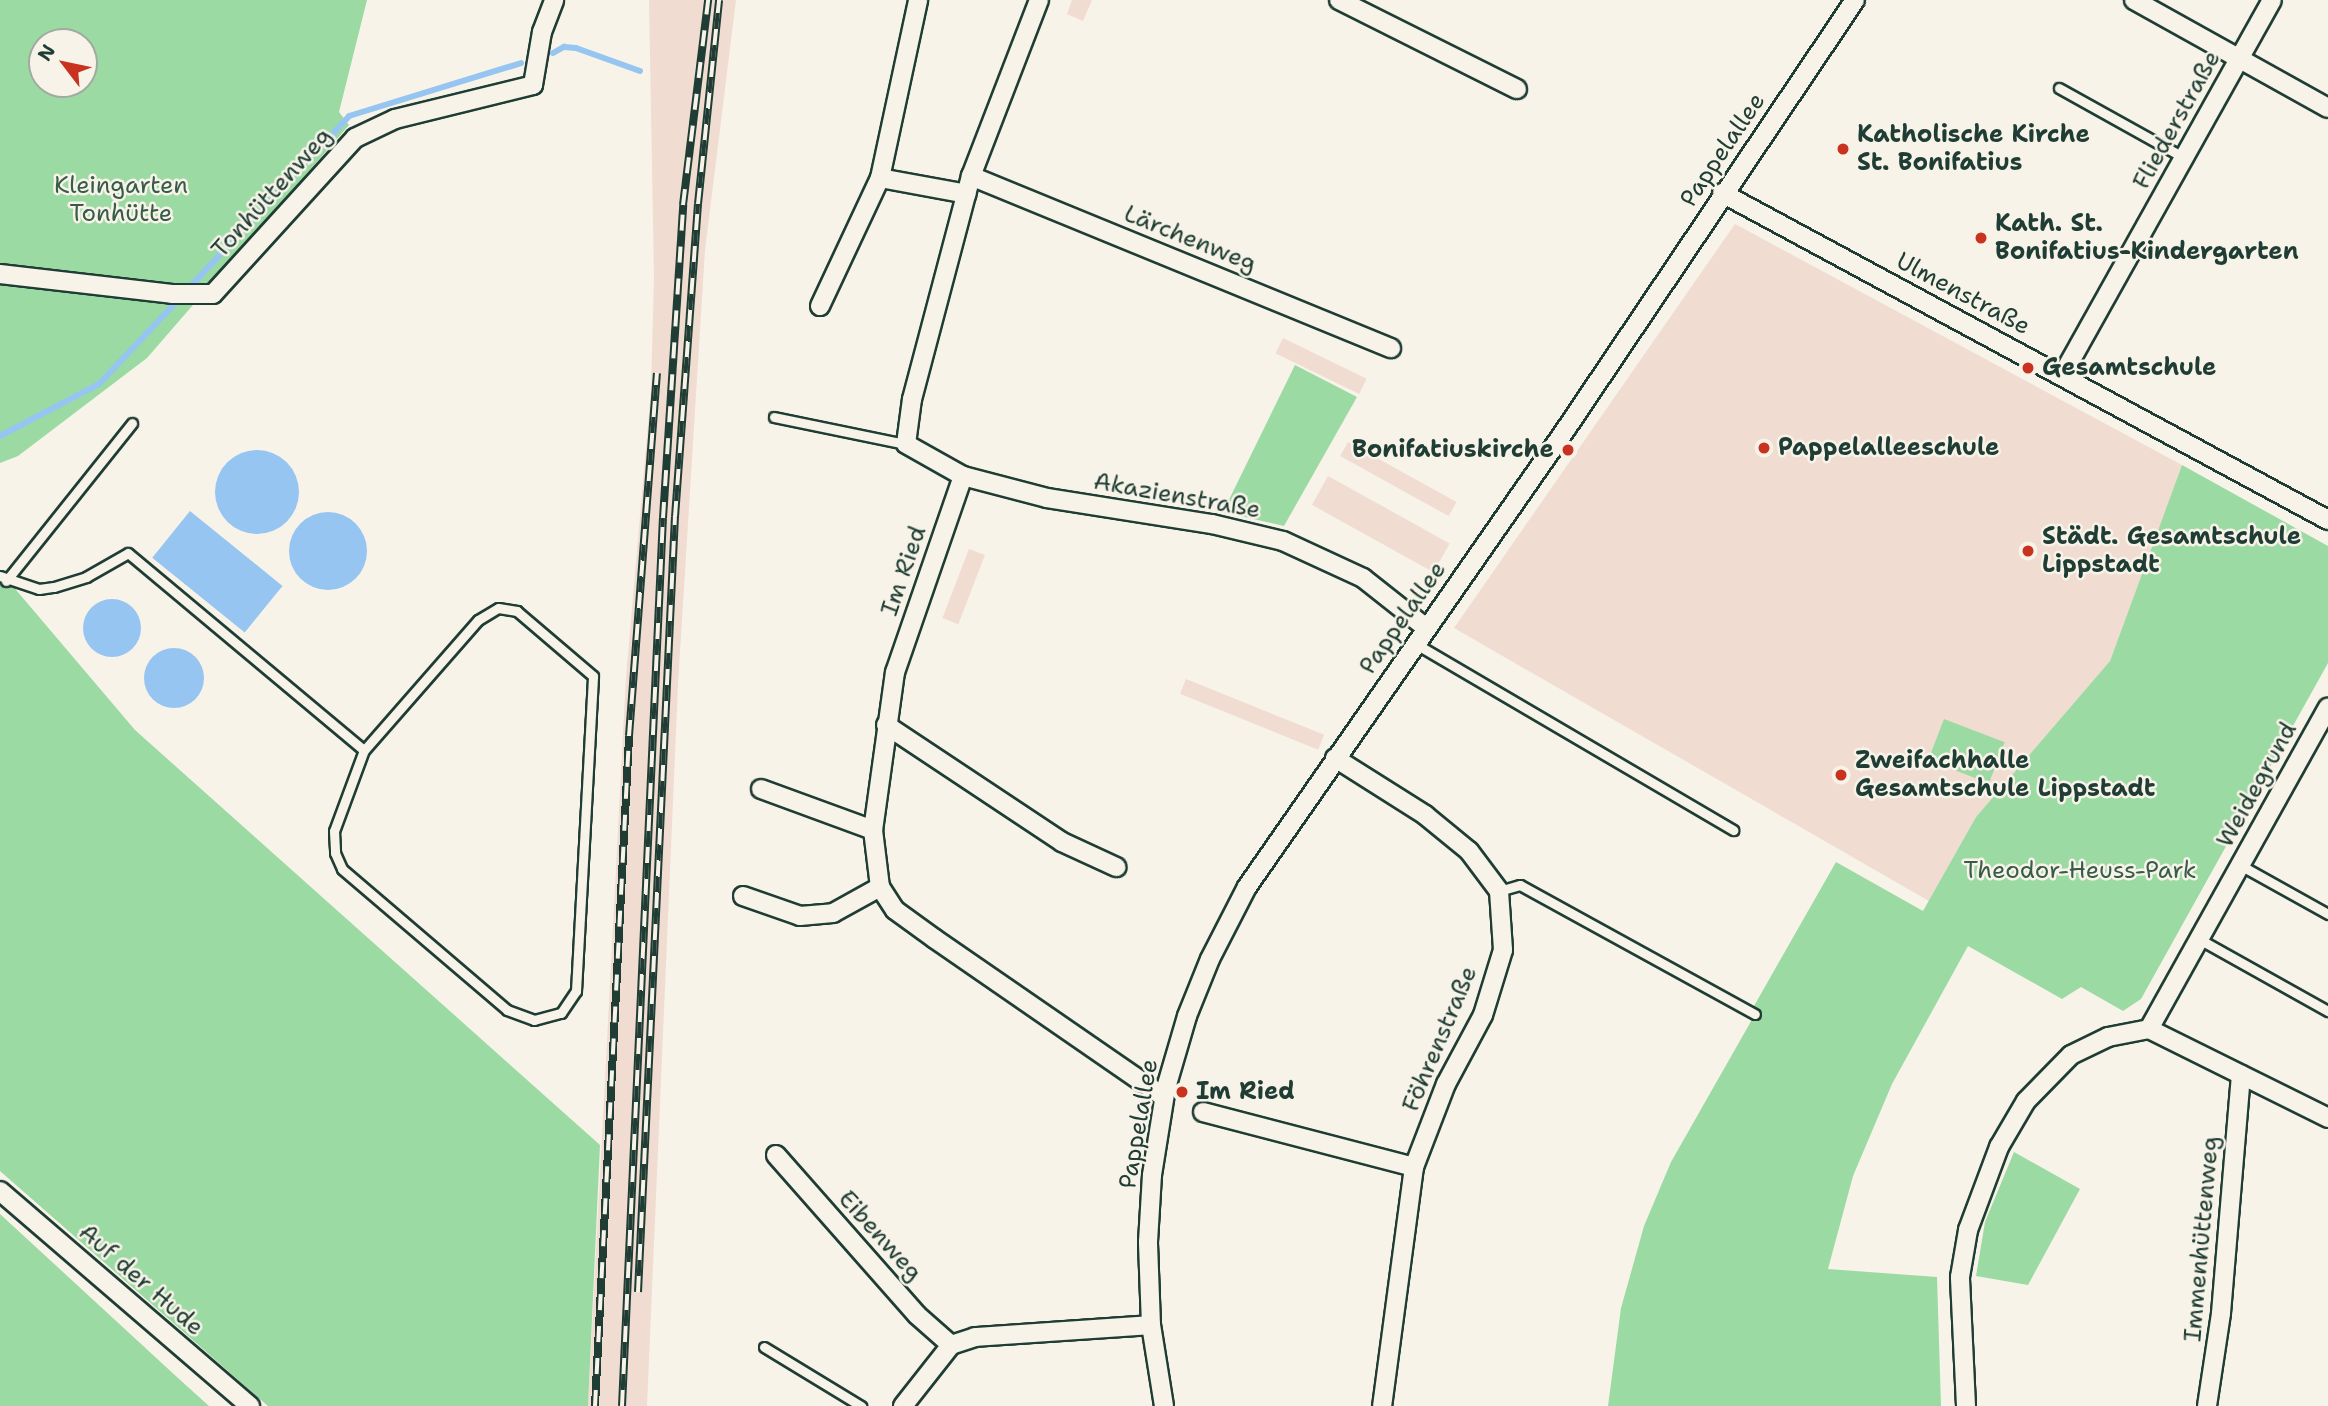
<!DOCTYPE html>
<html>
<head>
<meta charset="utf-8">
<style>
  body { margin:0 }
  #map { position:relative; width:2328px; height:1406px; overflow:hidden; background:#f7f3e8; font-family:"Shantell Sans",sans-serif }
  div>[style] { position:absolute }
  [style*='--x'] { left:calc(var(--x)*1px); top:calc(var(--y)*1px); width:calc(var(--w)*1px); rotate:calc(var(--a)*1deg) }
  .built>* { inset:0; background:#f0dcd1; transform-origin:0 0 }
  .green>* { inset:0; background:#9cdaa3; transform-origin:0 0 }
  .water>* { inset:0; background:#96c5f1; transform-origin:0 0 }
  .round { border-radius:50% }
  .stream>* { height:6px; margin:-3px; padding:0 3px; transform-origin:3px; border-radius:3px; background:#96c5f1 }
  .roads { filter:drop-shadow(2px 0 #1f3d34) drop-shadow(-2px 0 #1f3d34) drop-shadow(0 2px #1f3d34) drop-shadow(0 -2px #1f3d34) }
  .service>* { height:9px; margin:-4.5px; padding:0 4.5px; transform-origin:4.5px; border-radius:4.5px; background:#f7f3e8 }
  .minor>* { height:18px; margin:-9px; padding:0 9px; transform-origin:9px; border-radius:9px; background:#f7f3e8 }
  .rail>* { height:8px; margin-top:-4px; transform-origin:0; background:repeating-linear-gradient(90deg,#f7f3e8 0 16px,#1f3d34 0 32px); box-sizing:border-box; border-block:2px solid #1f3d34 }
  .dots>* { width:19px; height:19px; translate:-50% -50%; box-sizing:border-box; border:4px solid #f7f3e8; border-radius:50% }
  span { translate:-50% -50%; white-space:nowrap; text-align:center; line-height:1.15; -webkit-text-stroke:5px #f7f3e8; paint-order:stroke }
  .street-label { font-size:24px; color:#1f3d34 }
  .poi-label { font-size:24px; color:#1f3d34; font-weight:700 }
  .left { translate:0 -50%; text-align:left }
  .right { translate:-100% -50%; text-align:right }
  .park-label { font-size:24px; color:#385c4a }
  .north { position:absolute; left:28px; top:28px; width:70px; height:70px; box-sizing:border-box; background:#f7f3e8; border:2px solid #a1aaa0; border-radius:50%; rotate:302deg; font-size:19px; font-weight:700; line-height:28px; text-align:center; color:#1f3d34 }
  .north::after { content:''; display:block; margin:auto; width:24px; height:32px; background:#c8321e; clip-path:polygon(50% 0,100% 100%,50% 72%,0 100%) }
</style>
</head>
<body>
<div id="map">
  <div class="built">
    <i style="clip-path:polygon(649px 0,736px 0,705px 250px,678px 684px,647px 1406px,588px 1406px,626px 677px,651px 390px,654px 277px)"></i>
    <i style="clip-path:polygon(1072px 0,1092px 0,1083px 21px,1067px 14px)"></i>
    <i style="clip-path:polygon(1735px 224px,2182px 465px,2110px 661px,1976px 817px,1929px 901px,1454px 628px)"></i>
    <i style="left:1283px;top:338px;width:93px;height:17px;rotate:26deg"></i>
    <i style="left:1348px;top:442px;width:124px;height:16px;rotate:29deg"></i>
    <i style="left:1328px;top:476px;width:139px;height:33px;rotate:29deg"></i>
    <i style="left:969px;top:549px;width:17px;height:74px;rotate:21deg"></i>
    <i style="left:1186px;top:679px;width:149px;height:16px;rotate:22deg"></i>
  </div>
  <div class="green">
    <i style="clip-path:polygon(evenodd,0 0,367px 0,339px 112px,349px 125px,147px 358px,18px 456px,0 463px,0 0,42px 42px,84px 42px,84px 84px,42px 84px,42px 42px)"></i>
    <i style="clip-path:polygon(1295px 365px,1357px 397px,1284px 526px,1223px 512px)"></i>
    <i style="clip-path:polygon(2182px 465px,2328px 546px,2328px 663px,2141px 999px,2123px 1011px,2081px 987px,2062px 999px,1968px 946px,1892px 1084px,1853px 1176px,1828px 1269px,1937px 1277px,1941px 1406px,1608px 1406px,1621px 1308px,1644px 1226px,1671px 1162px,1758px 1009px,1754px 1006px,1836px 862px,1923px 911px,1976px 817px,2110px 661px)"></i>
    <i style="clip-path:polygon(0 571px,135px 730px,600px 1145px,588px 1406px,268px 1406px,0 1171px)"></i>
    <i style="left:1944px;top:719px;width:65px;height:44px;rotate:21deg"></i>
    <i style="clip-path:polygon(2014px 1152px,2080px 1189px,2028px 1285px,1976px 1276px,1985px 1222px)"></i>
    <i style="clip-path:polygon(0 1214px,178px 1378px,209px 1406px,0 1406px)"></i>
  </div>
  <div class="water">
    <i class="round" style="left:215px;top:450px;width:84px;height:84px"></i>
    <i style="left:190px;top:511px;width:119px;height:60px;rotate:39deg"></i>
    <i class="round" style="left:289px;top:512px;width:78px;height:78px"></i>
    <i class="round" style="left:83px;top:599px;width:58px;height:58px"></i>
    <i class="round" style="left:144px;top:648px;width:60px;height:60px"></i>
  </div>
  <div class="stream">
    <i style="--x:553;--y:53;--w:13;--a:-29"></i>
    <i style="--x:564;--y:47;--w:12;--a:5"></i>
    <i style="--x:576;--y:48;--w:68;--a:19.8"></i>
    <i style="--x:186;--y:291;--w:239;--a:-47"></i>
    <i style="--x:349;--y:116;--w:180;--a:-17.1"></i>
    <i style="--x:0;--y:436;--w:112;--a:-27.7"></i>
    <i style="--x:99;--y:384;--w:117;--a:-46.7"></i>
  </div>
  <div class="roads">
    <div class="service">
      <i style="--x:2059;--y:88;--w:144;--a:29.1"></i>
      <i style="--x:774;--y:417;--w:135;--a:11.6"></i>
      <i style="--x:0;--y:576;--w:41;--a:18.4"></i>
      <i style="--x:39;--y:589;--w:15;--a:-8"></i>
      <i style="--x:54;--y:587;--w:34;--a:-17"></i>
      <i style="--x:86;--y:577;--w:48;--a:-29.7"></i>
      <i style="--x:128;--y:553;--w:307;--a:39.9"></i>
      <i style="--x:364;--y:750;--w:86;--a:110.3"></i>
      <i style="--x:334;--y:831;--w:22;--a:87"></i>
      <i style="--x:335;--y:853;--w:17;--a:66"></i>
      <i style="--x:342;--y:869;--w:217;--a:40.5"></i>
      <i style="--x:507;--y:1010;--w:29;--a:20"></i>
      <i style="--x:534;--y:1020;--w:28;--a:-15"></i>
      <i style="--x:561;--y:1013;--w:27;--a:-56"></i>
      <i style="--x:576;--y:991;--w:315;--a:-86.9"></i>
      <i style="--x:593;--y:676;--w:100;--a:-139.5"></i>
      <i style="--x:517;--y:611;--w:19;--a:-171"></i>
      <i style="--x:498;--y:608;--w:23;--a:149"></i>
      <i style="--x:478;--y:620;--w:173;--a:131.2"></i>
      <i style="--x:6;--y:581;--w:202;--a:-51.4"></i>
      <i style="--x:1416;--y:644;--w:368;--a:30.4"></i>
      <i style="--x:2240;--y:865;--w:101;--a:29.1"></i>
      <i style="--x:1499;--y:891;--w:22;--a:-16"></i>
      <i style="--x:1520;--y:885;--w:268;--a:28.8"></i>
      <i style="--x:2199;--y:939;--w:148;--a:29.2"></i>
      <i style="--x:764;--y:1347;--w:114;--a:31.3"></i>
    </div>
    <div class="minor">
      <i style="--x:1039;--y:0;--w:189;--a:111.1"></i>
      <i style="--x:971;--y:176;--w:231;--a:104.8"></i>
      <i style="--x:912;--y:399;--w:45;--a:97.6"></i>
      <i style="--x:906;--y:444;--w:65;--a:29.3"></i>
      <i style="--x:963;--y:476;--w:87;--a:14.7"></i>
      <i style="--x:1047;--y:498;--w:167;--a:9"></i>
      <i style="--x:1212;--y:524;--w:73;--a:13.5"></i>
      <i style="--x:1283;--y:541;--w:88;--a:24.8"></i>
      <i style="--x:1363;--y:578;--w:79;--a:38.3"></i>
      <i style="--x:1339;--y:0;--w:199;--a:26.6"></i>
      <i style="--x:2134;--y:0;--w:222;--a:29.1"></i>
      <i style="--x:971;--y:176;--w:454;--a:22.3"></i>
      <i style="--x:880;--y:178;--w:88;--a:10.4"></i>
      <i style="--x:1722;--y:193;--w:689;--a:28.35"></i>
      <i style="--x:0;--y:274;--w:173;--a:6.6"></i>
      <i style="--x:172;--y:294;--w:41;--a:0"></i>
      <i style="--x:213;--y:294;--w:211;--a:-47.7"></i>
      <i style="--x:355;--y:138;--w:44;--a:-25.4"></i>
      <i style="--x:395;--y:119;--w:142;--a:-13.8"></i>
      <i style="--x:533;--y:85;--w:54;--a:-80.4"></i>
      <i style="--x:542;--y:32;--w:34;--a:-69"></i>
      <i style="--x:820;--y:306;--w:141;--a:-64.9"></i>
      <i style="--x:880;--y:178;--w:182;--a:-77.9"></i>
      <i style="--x:2063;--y:374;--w:428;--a:-60.8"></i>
      <i style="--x:963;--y:476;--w:207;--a:109.1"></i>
      <i style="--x:895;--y:672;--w:160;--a:97.9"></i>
      <i style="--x:873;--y:830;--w:57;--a:83"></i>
      <i style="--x:880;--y:887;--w:27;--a:57"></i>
      <i style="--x:895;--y:910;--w:49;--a:35.9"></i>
      <i style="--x:935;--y:939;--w:278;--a:34.6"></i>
      <i style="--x:886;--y:725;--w:211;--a:33.6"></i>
      <i style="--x:1062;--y:842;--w:60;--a:24.8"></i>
      <i style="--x:1335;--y:758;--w:107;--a:32.3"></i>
      <i style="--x:1425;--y:815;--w:57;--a:39.3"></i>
      <i style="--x:1469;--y:851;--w:50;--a:53.1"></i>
      <i style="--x:1499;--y:891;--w:59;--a:86.1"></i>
      <i style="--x:1503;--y:950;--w:68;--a:107.1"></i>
      <i style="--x:1483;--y:1015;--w:78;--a:118.2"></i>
      <i style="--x:1446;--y:1084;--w:89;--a:111.1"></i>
      <i style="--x:1414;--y:1167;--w:241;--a:97.6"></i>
      <i style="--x:761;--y:789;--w:119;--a:20.1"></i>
      <i style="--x:743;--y:896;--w:60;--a:19.3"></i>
      <i style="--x:800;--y:916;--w:33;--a:-5"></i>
      <i style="--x:833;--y:913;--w:54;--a:-29"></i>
      <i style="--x:2149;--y:1029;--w:200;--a:26.4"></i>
      <i style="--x:1203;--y:1112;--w:218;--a:14.6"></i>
      <i style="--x:776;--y:1155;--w:213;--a:48.6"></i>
      <i style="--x:917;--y:1315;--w:45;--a:41.4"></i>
      <i style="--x:0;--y:1191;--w:330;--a:40.7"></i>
      <i style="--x:903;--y:1406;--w:78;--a:-51.8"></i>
      <i style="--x:951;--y:1345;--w:25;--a:-18"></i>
      <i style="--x:975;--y:1337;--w:176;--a:-3.9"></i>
      <i style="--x:1164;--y:1406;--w:82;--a:-99.1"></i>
      <i style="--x:1151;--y:1325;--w:83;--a:-92.1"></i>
      <i style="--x:1148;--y:1242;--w:67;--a:-86.6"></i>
      <i style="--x:1152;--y:1175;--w:88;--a:-80.9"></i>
      <i style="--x:1166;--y:1088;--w:75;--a:-73.7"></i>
      <i style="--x:1187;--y:1016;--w:61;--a:-68"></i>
      <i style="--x:1210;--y:959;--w:81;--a:-62.8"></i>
      <i style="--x:1247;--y:887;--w:558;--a:-55.14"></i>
      <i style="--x:1566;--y:429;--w:517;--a:-56.03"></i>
      <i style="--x:1966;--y:1406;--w:129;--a:-92.7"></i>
      <i style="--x:1960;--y:1277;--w:48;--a:-80.3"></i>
      <i style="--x:1968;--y:1230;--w:89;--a:-69.5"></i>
      <i style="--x:1999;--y:1147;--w:53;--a:-59.6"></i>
      <i style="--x:2026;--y:1101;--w:64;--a:-45.6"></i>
      <i style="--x:2071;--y:1055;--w:41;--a:-25.9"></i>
      <i style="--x:2108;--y:1037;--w:42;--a:-11"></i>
      <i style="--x:2149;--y:1029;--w:368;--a:-60.9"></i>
      <i style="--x:2207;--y:1406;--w:94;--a:-81.4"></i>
      <i style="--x:2221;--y:1313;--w:239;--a:-85.2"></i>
    </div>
  </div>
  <div class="rail">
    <i style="--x:638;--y:1292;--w:776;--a:-87.27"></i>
    <i style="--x:675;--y:517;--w:314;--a:-85.8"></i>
    <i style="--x:698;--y:204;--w:205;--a:-84.1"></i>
    <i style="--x:595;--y:1406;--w:671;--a:-87.09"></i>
    <i style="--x:629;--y:736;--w:364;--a:-85.6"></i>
    <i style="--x:622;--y:1406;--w:889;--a:-87.36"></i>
    <i style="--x:663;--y:518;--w:314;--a:-86.3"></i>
    <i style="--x:683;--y:205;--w:207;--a:-83"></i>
  </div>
  <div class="dots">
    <i style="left:1843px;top:149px;background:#c8321e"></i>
    <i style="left:1981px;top:238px;background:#c8321e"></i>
    <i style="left:2028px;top:368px;background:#c8321e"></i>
    <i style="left:1764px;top:448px;background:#c8321e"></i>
    <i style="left:1568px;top:450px;background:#c8321e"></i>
    <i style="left:2028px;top:551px;background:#c8321e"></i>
    <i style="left:1841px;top:775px;background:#c8321e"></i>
    <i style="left:1182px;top:1092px;background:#c8321e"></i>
  </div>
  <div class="street-label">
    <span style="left:2177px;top:120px;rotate:-61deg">Fliederstraße</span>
    <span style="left:1723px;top:150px;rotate:-56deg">Pappelallee</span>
    <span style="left:272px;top:193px;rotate:-48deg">Tonhüttenweg</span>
    <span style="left:1190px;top:239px;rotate:22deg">Lärchenweg</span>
    <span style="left:1963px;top:294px;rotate:28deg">Ulmenstraße</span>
    <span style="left:1177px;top:496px;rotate:10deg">Akazienstraße</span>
    <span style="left:904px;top:571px;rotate:-71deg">Im Ried</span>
    <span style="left:1403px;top:618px;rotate:-55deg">Pappelallee</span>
    <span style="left:2257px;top:785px;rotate:-61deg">Weidegrund</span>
    <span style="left:1440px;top:1039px;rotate:-67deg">Föhrenstraße</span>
    <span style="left:1139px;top:1124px;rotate:-80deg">Pappelallee</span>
    <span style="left:880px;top:1236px;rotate:48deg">Eibenweg</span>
    <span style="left:2202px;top:1239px;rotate:-85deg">Immenhüttenweg</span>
    <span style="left:141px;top:1280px;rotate:41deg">Auf der Hude</span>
  </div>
  <div class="poi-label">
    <span class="left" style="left:1857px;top:149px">Katholische Kirche<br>St. Bonifatius</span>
    <span class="left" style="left:1995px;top:238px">Kath. St.<br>Bonifatius-Kindergarten</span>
    <span class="left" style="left:2042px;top:368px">Gesamtschule</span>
    <span class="left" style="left:1778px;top:448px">Pappelalleeschule</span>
    <span class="right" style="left:1554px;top:450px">Bonifatiuskirche</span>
    <span class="left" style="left:2042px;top:551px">Städt. Gesamtschule<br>Lippstadt</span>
    <span class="left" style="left:1855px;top:775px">Zweifachhalle<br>Gesamtschule Lippstadt</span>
    <span class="left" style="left:1196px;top:1092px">Im Ried</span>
  </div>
  <div class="park-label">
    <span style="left:121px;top:200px">Kleingarten<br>Tonhütte</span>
    <span style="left:2080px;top:871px">Theodor-Heuss-Park</span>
  </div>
  <div class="north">N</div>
</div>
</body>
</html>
